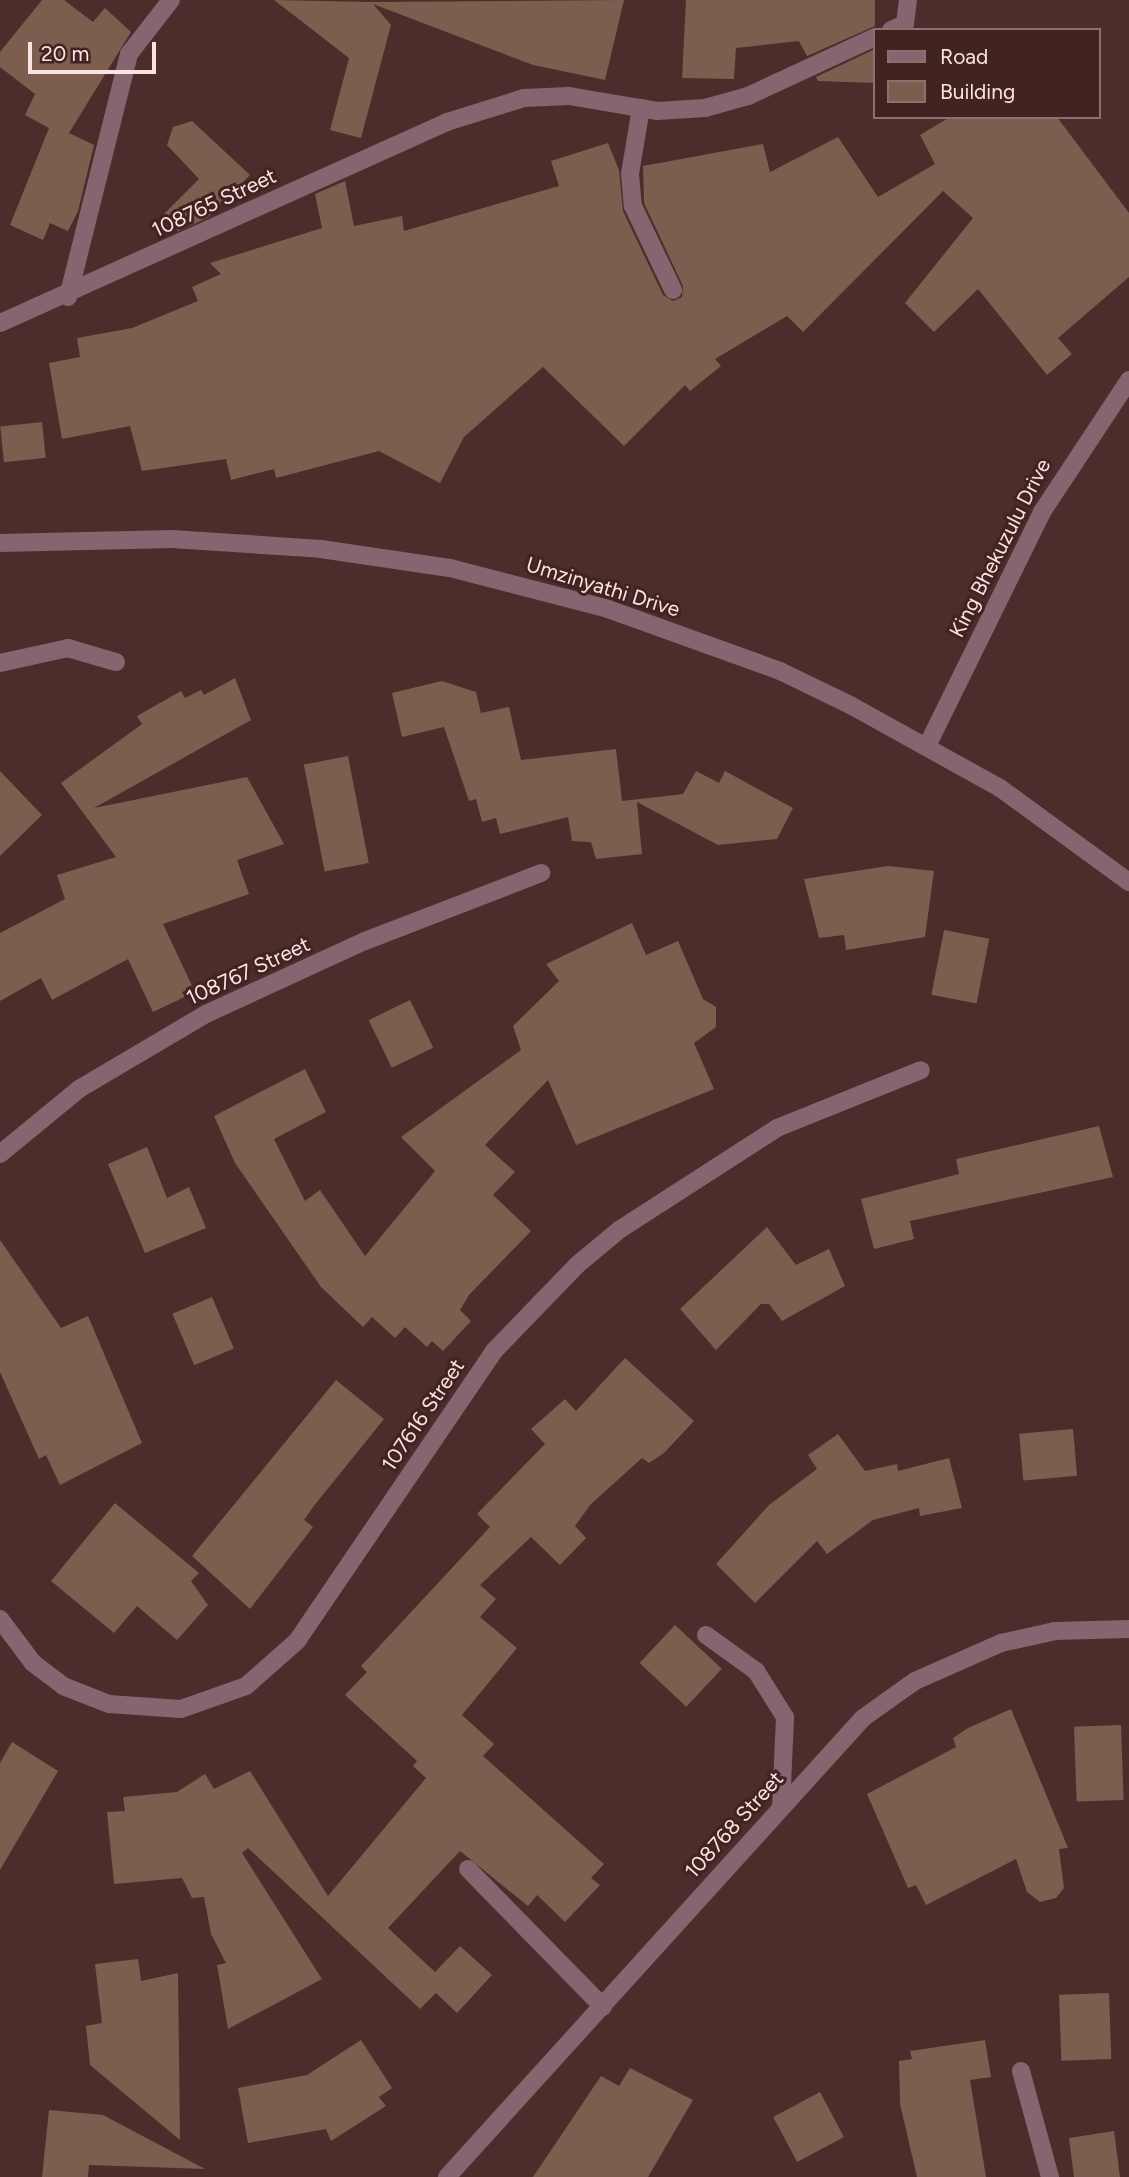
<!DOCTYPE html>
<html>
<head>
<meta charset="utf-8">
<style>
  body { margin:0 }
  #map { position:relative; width:1129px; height:2177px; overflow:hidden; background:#4c2d2b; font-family:Figtree,sans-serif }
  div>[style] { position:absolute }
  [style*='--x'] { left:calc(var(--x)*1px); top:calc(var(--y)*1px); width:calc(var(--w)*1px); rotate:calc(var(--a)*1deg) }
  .building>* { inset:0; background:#7c5e4e; transform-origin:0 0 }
  .minor>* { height:18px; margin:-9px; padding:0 9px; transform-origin:9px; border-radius:9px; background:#85656f }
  span { translate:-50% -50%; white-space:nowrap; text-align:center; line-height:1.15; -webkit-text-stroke:6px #412321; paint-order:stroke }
  .street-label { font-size:21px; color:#f9e4e2 }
  .legend { position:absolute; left:873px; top:28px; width:228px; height:91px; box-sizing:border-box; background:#412321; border:2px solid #8b706e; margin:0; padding:9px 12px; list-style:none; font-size:21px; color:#f9e4e2 }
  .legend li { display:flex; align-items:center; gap:14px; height:35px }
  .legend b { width:35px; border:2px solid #8b706e }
  .scale { position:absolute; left:28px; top:42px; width:128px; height:32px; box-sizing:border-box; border:4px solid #f9e4e2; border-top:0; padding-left:9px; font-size:21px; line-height:24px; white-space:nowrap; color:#f9e4e2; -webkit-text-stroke:5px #412321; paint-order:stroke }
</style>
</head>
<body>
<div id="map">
  <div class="building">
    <i style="clip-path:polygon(42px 0,64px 0,93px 22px,105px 8px,131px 32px,69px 133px,94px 145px,78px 211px,68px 231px,50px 223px,43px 240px,10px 225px,49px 128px,25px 115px,35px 94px,0 67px,0 52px)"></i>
    <i style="clip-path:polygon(274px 0,371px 2px,624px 0,605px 80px,533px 65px,373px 4px,391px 25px,361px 138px,330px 130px,349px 58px)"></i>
    <i style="clip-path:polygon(686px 0,875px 0,875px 26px,807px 56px,799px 41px,736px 48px,734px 79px,682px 78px)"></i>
    <i style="clip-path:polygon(875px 49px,875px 83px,818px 81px,816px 77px)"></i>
    <i style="clip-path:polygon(950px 117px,1057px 117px,1129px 213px,1129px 277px,1058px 338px,1072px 354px,1047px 375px,978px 289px,934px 332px,905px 303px,973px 218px,943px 191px,803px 332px,787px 316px,715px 359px,721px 366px,690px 391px,685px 385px,624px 446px,543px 367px,464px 437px,440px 483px,379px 451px,276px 478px,274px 469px,231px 480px,226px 459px,142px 471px,130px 426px,62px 439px,49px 363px,80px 357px,77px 338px,132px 328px,198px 301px,192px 287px,221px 274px,210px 263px,322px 228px,315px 194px,345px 181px,354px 226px,402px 216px,404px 231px,559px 186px,551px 161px,608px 143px,619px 170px,623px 211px,663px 295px,673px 301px,682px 297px,683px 286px,644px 203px,643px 166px,763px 144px,770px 172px,838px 137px,878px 197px,935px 164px,920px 135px)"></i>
    <i style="clip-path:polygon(192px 121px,250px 175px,207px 218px,178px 231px,163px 215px,199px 179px,167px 145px,173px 127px)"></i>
    <i style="left:42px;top:422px;width:36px;height:42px;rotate:84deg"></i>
    <i style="clip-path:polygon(235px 678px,251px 720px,94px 808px,247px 777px,284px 844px,237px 860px,249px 894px,163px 924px,195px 992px,153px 1012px,128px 959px,52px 1000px,41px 978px,0 1001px,0 933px,65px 899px,57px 875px,116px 857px,61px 783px,142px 724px,137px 716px,181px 691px,185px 698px,201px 690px,204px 695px)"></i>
    <i style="clip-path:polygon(442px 681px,476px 692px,481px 713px,509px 707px,521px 760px,616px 749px,622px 801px,683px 794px,696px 771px,719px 783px,725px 771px,793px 808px,777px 839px,718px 845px,637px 802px,642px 854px,596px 859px,591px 842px,572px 841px,568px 817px,500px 834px,496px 818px,482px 822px,476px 799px,469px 801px,444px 727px,402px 737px,392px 693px)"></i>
    <i style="left:348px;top:756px;width:109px;height:45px;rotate:79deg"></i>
    <i style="clip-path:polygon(0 771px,42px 815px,0 856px)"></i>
    <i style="clip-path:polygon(888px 866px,934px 871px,925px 937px,846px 950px,844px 935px,819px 938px,804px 879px)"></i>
    <i style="clip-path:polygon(632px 923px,646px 955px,678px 941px,703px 999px,716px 1007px,716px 1027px,694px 1043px,714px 1089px,576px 1145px,548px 1080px,485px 1145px,515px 1172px,493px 1195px,531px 1231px,469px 1295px,460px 1310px,471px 1321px,443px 1351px,432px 1341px,427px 1347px,405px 1327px,395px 1338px,372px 1317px,363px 1327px,321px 1287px,235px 1163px,214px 1116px,305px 1069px,326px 1112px,274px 1139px,305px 1201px,320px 1190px,365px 1256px,435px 1171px,401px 1137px,521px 1050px,513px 1026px,559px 981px,546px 964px)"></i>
    <i style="left:944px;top:930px;width:46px;height:66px;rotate:11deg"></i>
    <i style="left:410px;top:1000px;width:53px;height:46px;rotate:64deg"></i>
    <i style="clip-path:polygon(1099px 1126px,1113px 1177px,910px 1221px,914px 1239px,874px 1249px,861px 1199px,959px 1174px,956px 1159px)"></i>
    <i style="clip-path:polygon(147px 1147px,167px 1198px,189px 1187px,206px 1228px,145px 1253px,108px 1164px)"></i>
    <i style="clip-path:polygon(767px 1227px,796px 1265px,829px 1249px,845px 1286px,782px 1321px,769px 1304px,761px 1304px,716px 1350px,680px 1309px)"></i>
    <i style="clip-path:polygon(0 1240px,61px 1328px,88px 1316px,142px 1443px,60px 1485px,46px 1455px,39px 1459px,0 1372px)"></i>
    <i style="left:212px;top:1297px;width:56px;height:43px;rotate:67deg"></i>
    <i style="clip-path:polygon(625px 1358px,694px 1421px,664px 1453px,649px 1463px,642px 1458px,591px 1504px,575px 1526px,586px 1538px,560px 1565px,531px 1537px,480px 1585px,496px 1599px,480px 1617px,517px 1648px,462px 1715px,494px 1744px,483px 1756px,604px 1864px,591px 1878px,600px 1885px,565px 1922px,537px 1895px,528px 1906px,460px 1851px,388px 1928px,435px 1972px,460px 1946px,492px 1975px,457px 2013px,436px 1993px,420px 2009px,248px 1848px,242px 1853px,322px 1979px,228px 2029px,217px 1965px,226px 1963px,211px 1934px,204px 1897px,192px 1898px,182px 1878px,114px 1884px,107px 1812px,125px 1811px,123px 1797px,177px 1792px,205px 1774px,214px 1789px,250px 1771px,328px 1896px,426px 1778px,413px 1766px,417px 1761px,345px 1695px,367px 1672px,361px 1666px,490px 1527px,477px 1514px,545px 1444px,531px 1429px,565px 1399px,576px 1411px)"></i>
    <i style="clip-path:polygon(336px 1380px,384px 1419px,313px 1507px,304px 1520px,313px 1527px,250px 1609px,192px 1556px)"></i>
    <i style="left:1073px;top:1429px;width:47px;height:54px;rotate:85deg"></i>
    <i style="clip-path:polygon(838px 1434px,865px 1471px,897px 1464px,898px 1471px,949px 1458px,962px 1508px,920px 1516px,919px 1508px,873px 1520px,827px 1554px,817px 1541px,755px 1603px,716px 1564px,769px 1505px,817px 1469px,808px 1455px)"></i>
    <i style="clip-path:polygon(115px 1503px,199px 1573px,191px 1581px,208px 1605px,177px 1640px,137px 1606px,114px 1633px,51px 1581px)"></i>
    <i style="left:675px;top:1625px;width:64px;height:52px;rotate:43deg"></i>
    <i style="clip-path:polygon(1011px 1709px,1068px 1848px,1059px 1849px,1064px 1888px,1056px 1898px,1040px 1902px,1027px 1892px,1016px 1859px,926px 1905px,916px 1885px,908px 1888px,867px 1794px,956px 1747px,953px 1738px,968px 1728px)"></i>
    <i style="left:1121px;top:1725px;width:75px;height:47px;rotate:88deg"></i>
    <i style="clip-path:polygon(12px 1742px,58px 1771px,0 1870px,0 1763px)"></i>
    <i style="clip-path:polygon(138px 1959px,141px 1981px,178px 1973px,180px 2140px,90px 2065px,86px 2026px,102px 2023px,95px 1964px)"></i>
    <i style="left:1109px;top:1993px;width:66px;height:50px;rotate:88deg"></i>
    <i style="clip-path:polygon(361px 2040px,392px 2088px,379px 2097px,386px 2106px,331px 2141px,326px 2129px,248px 2143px,238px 2088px,307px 2075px)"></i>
    <i style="clip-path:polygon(985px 2040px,991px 2077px,970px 2080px,986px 2177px,917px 2177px,900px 2104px,899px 2061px,912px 2059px,910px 2051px)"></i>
    <i style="clip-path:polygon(630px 2068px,693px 2100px,648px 2177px,533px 2177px,601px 2076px,619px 2086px)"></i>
    <i style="left:820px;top:2092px;width:51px;height:53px;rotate:62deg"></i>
    <i style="clip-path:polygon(49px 2110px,103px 2115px,205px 2169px,89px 2165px,88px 2177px,42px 2177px)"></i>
    <i style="clip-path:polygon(1114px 2131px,1120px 2177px,1074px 2177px,1069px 2138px)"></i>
  </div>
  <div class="minor">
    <i style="--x:891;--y:30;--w:15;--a:-23"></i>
    <i style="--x:905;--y:24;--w:24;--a:-83"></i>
    <i style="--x:641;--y:108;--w:67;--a:99.5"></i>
    <i style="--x:630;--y:174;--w:32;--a:85"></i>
    <i style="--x:633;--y:206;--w:93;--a:64.5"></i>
    <i style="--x:68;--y:297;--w:251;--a:-75.9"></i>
    <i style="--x:129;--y:54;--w:68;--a:-52.1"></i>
    <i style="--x:0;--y:323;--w:490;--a:-24.2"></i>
    <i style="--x:447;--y:122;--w:81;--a:-17.3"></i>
    <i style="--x:524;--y:98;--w:45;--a:-2.5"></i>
    <i style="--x:569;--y:96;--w:89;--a:9.7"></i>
    <i style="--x:657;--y:111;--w:48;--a:-3.6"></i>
    <i style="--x:705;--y:108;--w:45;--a:-15.6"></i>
    <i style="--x:748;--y:96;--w:140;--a:-24.9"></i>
    <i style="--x:0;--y:543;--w:172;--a:-1.3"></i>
    <i style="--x:172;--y:539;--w:149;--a:3.8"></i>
    <i style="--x:321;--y:549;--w:130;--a:8.4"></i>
    <i style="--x:450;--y:568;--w:163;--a:14.5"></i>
    <i style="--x:608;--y:609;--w:183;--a:19.8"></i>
    <i style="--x:780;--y:671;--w:80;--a:25.9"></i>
    <i style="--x:852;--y:706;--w:169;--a:29"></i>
    <i style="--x:1000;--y:788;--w:160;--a:36.1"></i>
    <i style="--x:0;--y:663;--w:70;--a:-12.4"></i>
    <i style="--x:68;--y:648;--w:50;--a:16.3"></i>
    <i style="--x:927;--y:746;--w:261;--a:-63.8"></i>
    <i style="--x:1042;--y:512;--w:158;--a:-56.6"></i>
    <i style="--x:0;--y:1154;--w:102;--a:-39.4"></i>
    <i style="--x:79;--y:1089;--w:147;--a:-30.6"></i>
    <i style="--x:206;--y:1014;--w:175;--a:-24.7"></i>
    <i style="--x:365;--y:941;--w:189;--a:-21.1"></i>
    <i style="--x:0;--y:1619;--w:55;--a:53.1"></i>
    <i style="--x:33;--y:1663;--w:38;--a:37"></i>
    <i style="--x:63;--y:1686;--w:49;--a:21.4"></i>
    <i style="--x:109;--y:1704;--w:72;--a:4"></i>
    <i style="--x:181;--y:1709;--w:69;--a:-19.5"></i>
    <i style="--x:246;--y:1686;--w:68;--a:-41.4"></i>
    <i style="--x:297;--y:1641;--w:351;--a:-55.8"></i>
    <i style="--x:494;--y:1351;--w:120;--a:-46"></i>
    <i style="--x:577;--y:1265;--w:55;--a:-39.8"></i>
    <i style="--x:619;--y:1230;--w:188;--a:-32.8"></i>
    <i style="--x:777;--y:1128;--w:155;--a:-21.9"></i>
    <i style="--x:706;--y:1635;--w:62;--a:35.8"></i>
    <i style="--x:756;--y:1671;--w:54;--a:57.8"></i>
    <i style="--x:785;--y:1717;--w:90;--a:92.5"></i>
    <i style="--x:468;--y:1869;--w:193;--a:45.6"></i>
    <i style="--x:1021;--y:2071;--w:110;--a:74.7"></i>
    <i style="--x:447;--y:2177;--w:619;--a:-47.81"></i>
    <i style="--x:863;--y:1718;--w:64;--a:-35.4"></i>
    <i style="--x:915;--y:1681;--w:94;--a:-23.8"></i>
    <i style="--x:1001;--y:1643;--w:55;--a:-12.5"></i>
    <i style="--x:1055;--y:1631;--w:74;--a:-1.5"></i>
  </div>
  <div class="street-label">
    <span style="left:214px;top:203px;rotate:-25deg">108765 Street</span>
    <span style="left:1000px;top:548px;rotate:-63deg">King Bhekuzulu Drive</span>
    <span style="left:603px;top:587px;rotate:17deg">Umzinyathi Drive</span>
    <span style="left:248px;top:971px;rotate:-25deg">108767 Street</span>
    <span style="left:423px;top:1415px;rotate:-56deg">107616 Street</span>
    <span style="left:734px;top:1825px;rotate:-48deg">108768 Street</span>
  </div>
  <ul class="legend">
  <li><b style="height:9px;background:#85656f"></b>Road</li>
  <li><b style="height:19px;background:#7c5e4e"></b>Building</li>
  </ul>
  <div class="scale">20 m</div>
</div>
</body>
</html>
